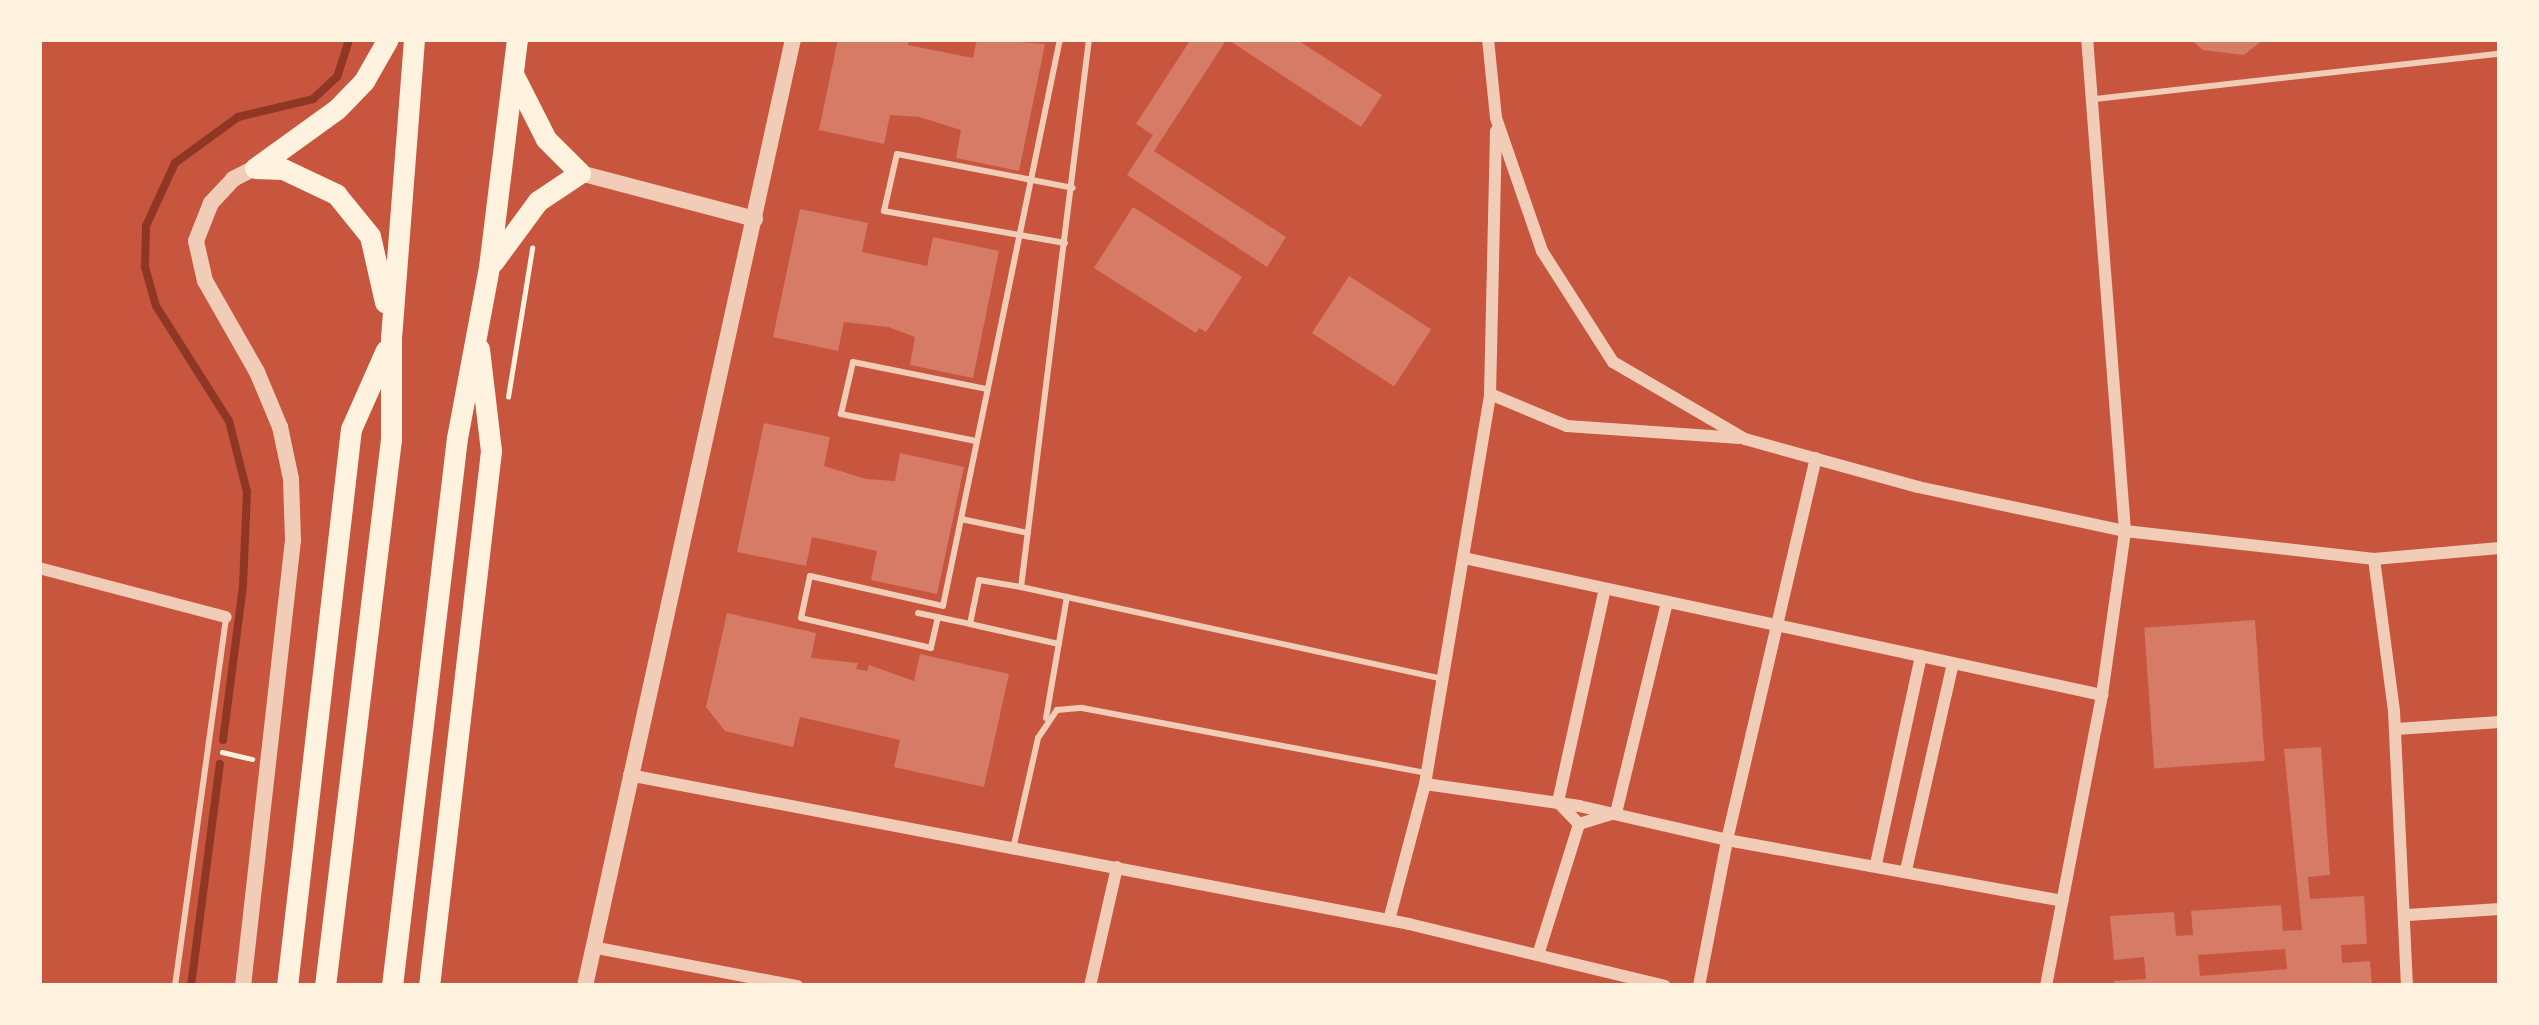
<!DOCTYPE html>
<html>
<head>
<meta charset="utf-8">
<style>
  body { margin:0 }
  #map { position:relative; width:2539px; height:1025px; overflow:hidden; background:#c8553d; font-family:"Libre Baskerville",serif }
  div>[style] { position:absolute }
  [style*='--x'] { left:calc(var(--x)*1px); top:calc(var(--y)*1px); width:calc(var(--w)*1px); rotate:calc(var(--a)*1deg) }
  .stream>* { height:8px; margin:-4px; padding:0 4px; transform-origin:4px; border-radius:4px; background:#8f3625 }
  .building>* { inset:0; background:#d67c66; transform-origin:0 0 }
  .path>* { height:4.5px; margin:-2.25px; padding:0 2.25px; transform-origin:2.25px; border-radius:2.25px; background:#fff3e0 }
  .service>* { height:6px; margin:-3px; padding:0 3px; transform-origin:3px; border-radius:3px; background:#f1ccb7 }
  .minor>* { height:12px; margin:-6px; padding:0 6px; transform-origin:6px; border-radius:6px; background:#f1ccb7 }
  .tertiary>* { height:16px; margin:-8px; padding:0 8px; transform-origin:8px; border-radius:8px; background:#f1ccb7 }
  .trunk>* { height:21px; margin:-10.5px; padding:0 10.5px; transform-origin:10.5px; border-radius:10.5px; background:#fff3e0 }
  span { translate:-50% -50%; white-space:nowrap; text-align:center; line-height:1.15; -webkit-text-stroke:12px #fff3e0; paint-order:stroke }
  .frame { position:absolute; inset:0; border:42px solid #fff3e0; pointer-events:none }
</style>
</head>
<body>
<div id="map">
  <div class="stream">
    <i style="--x:223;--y:740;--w:155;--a:-82.6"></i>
    <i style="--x:243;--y:586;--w:94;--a:-87.6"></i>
    <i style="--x:247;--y:492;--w:73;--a:-104.2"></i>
    <i style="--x:229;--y:421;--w:136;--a:-122.4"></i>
    <i style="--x:156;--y:306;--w:41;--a:-105.8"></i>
    <i style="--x:145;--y:267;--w:41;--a:-88.6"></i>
    <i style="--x:146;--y:226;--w:69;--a:-65.3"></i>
    <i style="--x:175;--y:163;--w:78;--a:-36.1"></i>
    <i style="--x:238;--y:117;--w:77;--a:-13.5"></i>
    <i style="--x:313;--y:99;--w:33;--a:-43"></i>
    <i style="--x:337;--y:77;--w:40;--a:-72"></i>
    <i style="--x:191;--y:986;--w:224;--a:-82.6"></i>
  </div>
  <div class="building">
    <i style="clip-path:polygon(838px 39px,909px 39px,908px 45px,973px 58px,977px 39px,1045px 44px,1019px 171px,956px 158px,961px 130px,919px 117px,890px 115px,884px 144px,819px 130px)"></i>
    <i style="clip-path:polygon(1191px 39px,1296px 39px,1382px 95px,1361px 127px,1227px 39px,1154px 151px,1286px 237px,1267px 267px,1127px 175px,1153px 135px,1136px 124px)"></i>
    <i style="clip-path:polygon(2190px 39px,2264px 39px,2244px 55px,2203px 50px)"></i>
    <i style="clip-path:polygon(1133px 207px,1242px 277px,1206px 332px,1199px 328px,1196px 333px,1094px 268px)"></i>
    <i style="clip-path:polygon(800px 209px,868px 223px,862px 252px,927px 266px,933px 237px,999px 251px,973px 378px,910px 365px,915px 337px,888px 327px,844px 322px,838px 351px,773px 337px)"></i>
    <i style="left:1349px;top:276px;width:98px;height:68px;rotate:33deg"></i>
    <i style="clip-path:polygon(764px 423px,830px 437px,824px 466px,866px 479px,895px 481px,900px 453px,964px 467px,937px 594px,871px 580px,877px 551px,812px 537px,806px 566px,737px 552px)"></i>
    <i style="clip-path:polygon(727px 613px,816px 633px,811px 658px,858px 663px,856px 669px,867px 671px,869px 665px,914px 681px,920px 654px,1009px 674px,984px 787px,894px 767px,900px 740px,800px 717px,793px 747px,725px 731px,706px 707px)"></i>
    <i style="left:2255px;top:620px;width:141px;height:111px;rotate:86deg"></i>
    <i style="clip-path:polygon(evenodd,2321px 747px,2330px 875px,2308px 877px,2310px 899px,2364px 896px,2367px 944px,2341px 945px,2342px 963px,2370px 961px,2372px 986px,2114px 986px,2114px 981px,2146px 979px,2144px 957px,2114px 960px,2110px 916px,2174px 912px,2176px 936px,2193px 935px,2191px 911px,2281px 905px,2283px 931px,2302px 930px,2284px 749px,2321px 747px,2285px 949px,2287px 969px,2200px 976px,2198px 955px,2285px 949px)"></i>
  </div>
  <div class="path">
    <i style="--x:508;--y:397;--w:151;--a:-80.8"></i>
    <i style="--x:222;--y:752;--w:31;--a:13"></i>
  </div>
  <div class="service">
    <i style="--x:1089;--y:39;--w:552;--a:97.07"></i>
    <i style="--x:1021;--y:587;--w:428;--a:12.3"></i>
    <i style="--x:2095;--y:99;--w:406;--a:-6.4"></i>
    <i style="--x:1065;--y:243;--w:184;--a:-170"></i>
    <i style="--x:884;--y:211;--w:58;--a:-77.2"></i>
    <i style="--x:897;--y:154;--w:179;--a:10.9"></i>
    <i style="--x:976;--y:441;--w:138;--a:-168.7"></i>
    <i style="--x:841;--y:414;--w:53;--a:-77"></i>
    <i style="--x:853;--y:362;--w:137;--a:11.4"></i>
    <i style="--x:961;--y:519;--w:68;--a:11.8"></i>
    <i style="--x:918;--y:613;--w:53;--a:11.9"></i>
    <i style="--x:970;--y:624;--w:45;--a:-78.4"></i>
    <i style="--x:979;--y:580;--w:43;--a:9.5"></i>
    <i style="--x:938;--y:617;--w:32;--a:103"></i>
    <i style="--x:931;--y:648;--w:133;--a:-167"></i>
    <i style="--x:801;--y:618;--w:43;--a:-77.9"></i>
    <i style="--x:810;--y:576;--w:136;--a:12.7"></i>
    <i style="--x:943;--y:606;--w:579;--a:-78.34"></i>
    <i style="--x:970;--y:624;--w:91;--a:12.7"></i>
    <i style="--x:1046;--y:718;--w:123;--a:-80.2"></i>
    <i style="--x:1013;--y:849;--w:114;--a:-77.3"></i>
    <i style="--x:1038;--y:738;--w:34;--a:-56"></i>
    <i style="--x:1057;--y:710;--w:25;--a:-5"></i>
    <i style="--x:1082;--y:708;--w:351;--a:10.7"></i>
    <i style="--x:175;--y:986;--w:370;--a:-82.1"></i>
  </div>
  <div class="minor">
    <i style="--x:1488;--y:39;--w:79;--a:84.2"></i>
    <i style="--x:1496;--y:118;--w:141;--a:70.9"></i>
    <i style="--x:1542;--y:251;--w:132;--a:57.4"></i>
    <i style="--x:1613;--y:362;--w:153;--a:30.3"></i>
    <i style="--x:1745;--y:439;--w:180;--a:15.5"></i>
    <i style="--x:1918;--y:487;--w:212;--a:12"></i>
    <i style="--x:2125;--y:531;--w:251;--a:6.4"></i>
    <i style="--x:2374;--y:559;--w:126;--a:-5"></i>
    <i style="--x:1496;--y:131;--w:263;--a:91.3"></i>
    <i style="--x:1490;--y:394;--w:83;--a:22.6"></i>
    <i style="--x:1567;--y:426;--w:173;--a:4"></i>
    <i style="--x:1464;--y:558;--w:653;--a:12.12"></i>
    <i style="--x:2374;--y:559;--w:153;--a:82.5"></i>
    <i style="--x:2394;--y:711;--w:275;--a:87.3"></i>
    <i style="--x:39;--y:568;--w:193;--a:14.7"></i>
    <i style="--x:2396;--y:729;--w:104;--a:-3.9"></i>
    <i style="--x:629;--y:775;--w:794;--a:10.81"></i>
    <i style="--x:1409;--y:924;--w:263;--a:13.6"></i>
    <i style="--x:1425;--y:784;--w:156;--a:8.1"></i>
    <i style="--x:1579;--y:806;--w:152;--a:12.9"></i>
    <i style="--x:1727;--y:840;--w:341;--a:10.3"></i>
    <i style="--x:1579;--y:824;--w:39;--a:-17"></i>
    <i style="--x:1616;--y:813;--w:217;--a:-76.4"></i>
    <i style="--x:1579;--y:824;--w:30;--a:-134"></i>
    <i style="--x:1558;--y:802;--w:218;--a:-77.6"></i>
    <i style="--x:1876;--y:864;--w:213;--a:-77.8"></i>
    <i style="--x:1906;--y:870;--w:212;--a:-77.2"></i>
    <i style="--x:2408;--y:915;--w:92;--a:-3.7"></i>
    <i style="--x:1389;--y:920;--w:141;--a:-75.2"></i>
    <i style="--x:1425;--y:784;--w:395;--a:-80.5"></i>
    <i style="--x:592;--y:947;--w:209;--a:10.8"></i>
    <i style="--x:1538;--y:955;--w:137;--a:-72.6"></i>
    <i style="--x:1090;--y:986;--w:122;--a:-77.2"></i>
    <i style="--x:1699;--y:986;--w:149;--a:-79.1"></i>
    <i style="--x:1727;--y:840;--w:392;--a:-76.9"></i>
    <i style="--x:2046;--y:986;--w:296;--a:-79.1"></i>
    <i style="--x:2102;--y:695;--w:166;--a:-82"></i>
    <i style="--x:2125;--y:531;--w:493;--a:-94.4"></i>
  </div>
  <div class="tertiary">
    <i style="--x:580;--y:173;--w:181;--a:14.7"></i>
    <i style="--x:243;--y:986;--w:449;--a:-83.6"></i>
    <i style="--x:293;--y:540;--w:61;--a:-91.9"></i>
    <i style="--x:291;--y:479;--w:53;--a:-101.9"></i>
    <i style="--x:280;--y:427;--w:60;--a:-112.7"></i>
    <i style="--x:257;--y:372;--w:105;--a:-119.7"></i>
    <i style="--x:205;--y:281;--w:41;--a:-102.7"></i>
    <i style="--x:196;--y:241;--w:41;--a:-68.5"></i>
    <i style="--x:211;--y:203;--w:33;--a:-47"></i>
    <i style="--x:233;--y:179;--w:25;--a:-27"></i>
    <i style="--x:585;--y:986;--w:970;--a:-77.61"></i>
  </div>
  <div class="trunk">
    <i style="--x:258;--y:166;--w:97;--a:-35.8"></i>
    <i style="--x:337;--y:109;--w:39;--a:-46"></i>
    <i style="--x:364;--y:81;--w:48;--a:-60.3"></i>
    <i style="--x:255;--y:168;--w:28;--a:2"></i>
    <i style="--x:283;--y:169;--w:59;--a:25.3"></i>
    <i style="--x:336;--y:194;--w:54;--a:51"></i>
    <i style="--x:370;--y:236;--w:68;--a:77.2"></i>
    <i style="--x:493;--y:262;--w:76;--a:-53.6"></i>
    <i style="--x:538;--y:201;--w:50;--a:-33.7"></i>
    <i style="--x:580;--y:173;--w:48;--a:-135"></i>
    <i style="--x:546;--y:139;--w:71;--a:-116.9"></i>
    <i style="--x:287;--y:986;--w:561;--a:-83.45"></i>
    <i style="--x:351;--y:429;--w:86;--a:-66.1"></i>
    <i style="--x:325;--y:986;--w:551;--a:-83.12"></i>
    <i style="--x:391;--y:439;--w:101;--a:-90"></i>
    <i style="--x:391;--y:338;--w:300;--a:-85.6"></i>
    <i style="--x:392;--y:986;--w:552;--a:-83.24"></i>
    <i style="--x:457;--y:438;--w:174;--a:-79.4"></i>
    <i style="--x:489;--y:267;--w:230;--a:-83"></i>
    <i style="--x:429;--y:986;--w:539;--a:-83.39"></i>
    <i style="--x:491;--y:451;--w:103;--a:-96.7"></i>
  </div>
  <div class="frame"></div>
</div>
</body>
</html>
